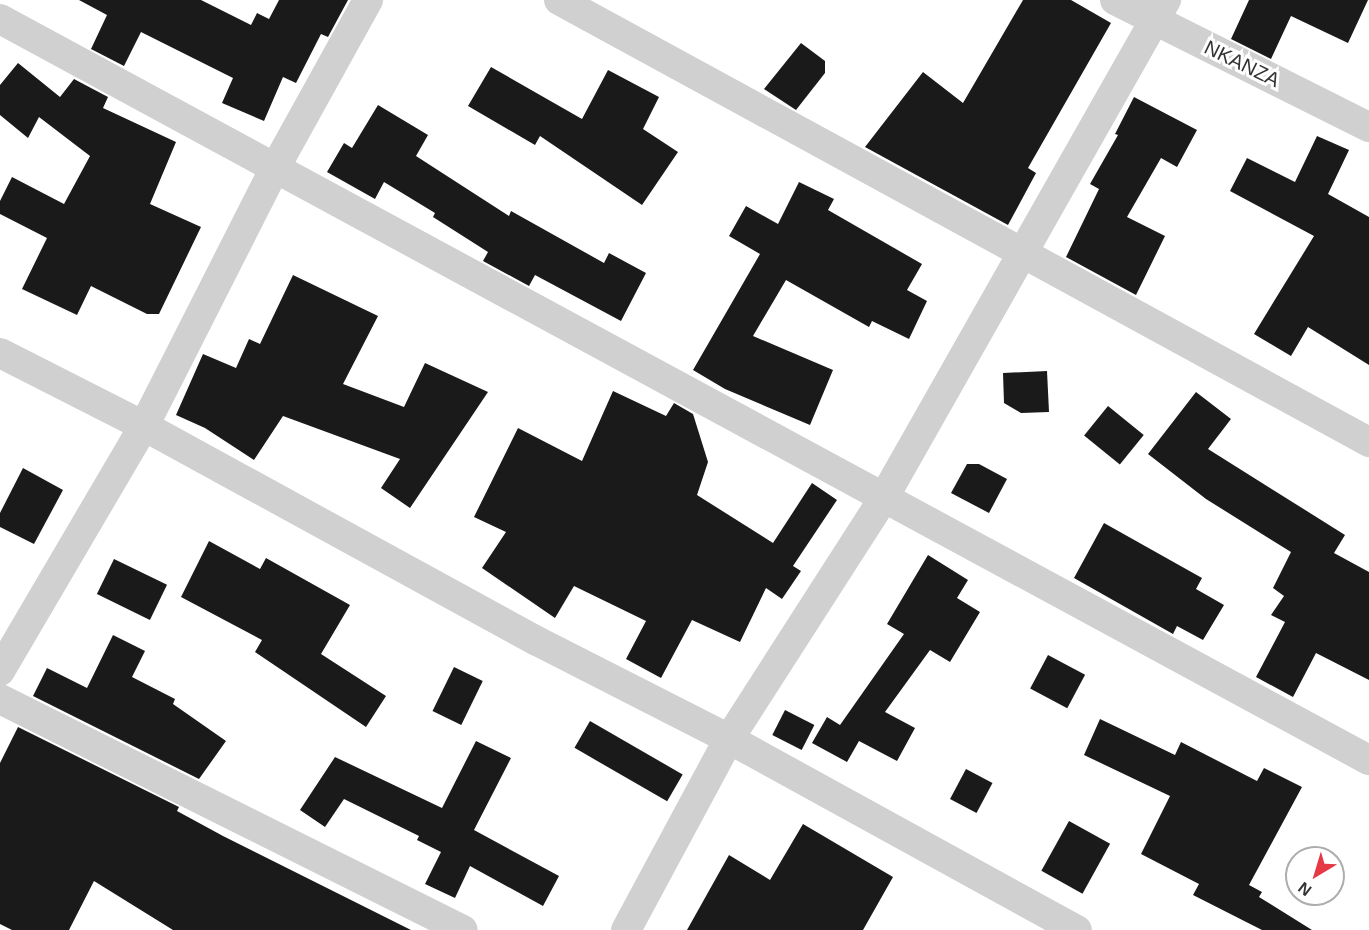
<!DOCTYPE html>
<html>
<head>
<meta charset="utf-8">
<style>
  body { margin:0 }
  #map { position:relative; width:1369px; height:930px; overflow:hidden; background:#fff; font-family:Arial,sans-serif }
  div>[style] { position:absolute }
  [style*='--x'] { left:calc(var(--x)*1px); top:calc(var(--y)*1px); width:calc(var(--w)*1px); rotate:calc(var(--a)*1deg) }
  .building>* { inset:0; background:#1a1a1a; transform-origin:0 0 }
  .street>* { height:30px; margin:-15px; padding:0 15px; transform-origin:15px; border-radius:15px; background:#d0d0d0 }
  span { translate:-50% -50%; white-space:nowrap; text-align:center; line-height:1.15; -webkit-text-stroke:6px #fff; paint-order:stroke }
  .street-label { font-size:20px; color:#333 }
  .north { position:absolute; left:1285px; top:846px; width:60px; height:60px; box-sizing:border-box; background:#fff; border:2px solid #adadad; border-radius:50%; rotate:218deg; font-size:16px; font-weight:700; line-height:24px; text-align:center; color:#333 }
  .north::after { content:''; display:block; margin:auto; width:21px; height:27px; background:#e63946; clip-path:polygon(50% 0,100% 100%,50% 72%,0 100%) }
</style>
</head>
<body>
<div id="map">
  <div class="building">
    <i style="clip-path:polygon(79px 0,201px 0,251px 25px,257px 13px,269px 19px,279px 0,348px 0,328px 37px,321px 34px,296px 83px,283px 77px,264px 121px,222px 103px,233px 78px,141px 32px,124px 66px,91px 49px,107px 15px)"></i>
    <i style="clip-path:polygon(1023px 0,1071px 0,1111px 23px,1028px 168px,1036px 173px,1008px 225px,865px 147px,923px 72px,963px 103px)"></i>
    <i style="clip-path:polygon(1249px 0,1368px 0,1348px 43px,1291px 16px,1271px 59px,1231px 39px)"></i>
    <i style="clip-path:polygon(801px 43px,825px 61px,825px 73px,796px 110px,764px 89px)"></i>
    <i style="clip-path:polygon(18px 63px,60px 97px,74px 79px,108px 97px,103px 108px,176px 142px,150px 204px,201px 227px,159px 314px,147px 314px,91px 286px,77px 315px,22px 289px,47px 238px,0 214px,0 201px,12px 177px,64px 204px,90px 156px,39px 117px,28px 138px,0 115px,0 85px)"></i>
    <i style="clip-path:polygon(491px 67px,582px 119px,608px 70px,659px 97px,643px 129px,678px 152px,642px 205px,540px 136px,535px 145px,468px 106px)"></i>
    <i style="clip-path:polygon(1134px 97px,1197px 130px,1177px 167px,1161px 158px,1127px 217px,1165px 236px,1136px 295px,1066px 257px,1099px 189px,1090px 184px,1118px 135px,1115px 134px)"></i>
    <i style="clip-path:polygon(378px 105px,428px 135px,416px 156px,509px 216px,511px 211px,604px 263px,609px 253px,646px 273px,621px 321px,535px 275px,529px 286px,483px 261px,488px 252px,433px 217px,435px 213px,384px 182px,375px 199px,327px 172px,344px 143px,352px 148px)"></i>
    <i style="clip-path:polygon(1317px 136px,1349px 150px,1328px 194px,1369px 217px,1369px 365px,1308px 327px,1291px 356px,1254px 334px,1314px 236px,1230px 191px,1247px 158px,1295px 182px)"></i>
    <i style="clip-path:polygon(799px 182px,834px 199px,828px 210px,922px 264px,907px 290px,927px 301px,909px 339px,872px 321px,869px 327px,786px 280px,753px 336px,833px 370px,810px 425px,725px 389px,693px 370px,760px 254px,729px 236px,746px 206px,778px 224px)"></i>
    <i style="clip-path:polygon(293px 275px,378px 316px,343px 384px,404px 407px,425px 363px,488px 392px,410px 508px,381px 488px,400px 459px,283px 416px,254px 460px,205px 428px,176px 415px,203px 354px,236px 368px,249px 339px,260px 344px)"></i>
    <i style="clip-path:polygon(1047px 371px,1049px 412px,1021px 413px,1004px 403px,1003px 373px)"></i>
    <i style="clip-path:polygon(613px 391px,666px 416px,674px 403px,693px 414px,708px 462px,697px 495px,773px 543px,812px 483px,837px 500px,793px 566px,801px 571px,782px 599px,766px 588px,740px 642px,692px 620px,661px 678px,626px 659px,646px 621px,574px 586px,555px 618px,482px 568px,506px 532px,474px 517px,518px 428px,582px 461px)"></i>
    <i style="clip-path:polygon(1196px 392px,1231px 419px,1208px 449px,1345px 535px,1334px 553px,1369px 572px,1369px 680px,1316px 653px,1293px 697px,1256px 677px,1285px 622px,1271px 615px,1284px 596px,1273px 588px,1291px 552px,1206px 499px,1148px 454px)"></i>
    <i style="left:1108px;top:406px;width:46px;height:38px;rotate:39deg"></i>
    <i style="clip-path:polygon(967px 464px,979px 464px,1007px 479px,989px 513px,951px 493px)"></i>
    <i style="clip-path:polygon(23px 468px,63px 490px,34px 544px,0 527px,0 513px)"></i>
    <i style="clip-path:polygon(1104px 523px,1202px 578px,1196px 589px,1224px 605px,1203px 640px,1177px 626px,1173px 634px,1074px 578px)"></i>
    <i style="clip-path:polygon(209px 541px,260px 569px,266px 558px,350px 605px,321px 654px,386px 696px,366px 727px,255px 652px,262px 640px,181px 597px)"></i>
    <i style="clip-path:polygon(928px 555px,968px 580px,957px 598px,980px 612px,950px 662px,930px 650px,885px 712px,915px 728px,897px 761px,859px 741px,847px 762px,812px 743px,827px 717px,840px 725px,904px 634px,887px 624px)"></i>
    <i style="left:114px;top:559px;width:59px;height:39px;rotate:26deg"></i>
    <i style="clip-path:polygon(113px 635px,145px 651px,132px 677px,175px 699px,173px 704px,226px 741px,199px 779px,33px 696px,47px 668px,87px 688px)"></i>
    <i style="left:1048px;top:655px;width:42px;height:38px;rotate:28deg"></i>
    <i style="left:454px;top:667px;width:32px;height:49px;rotate:26deg"></i>
    <i style="left:785px;top:710px;width:33px;height:28px;rotate:27deg"></i>
    <i style="clip-path:polygon(1100px 719px,1175px 755px,1181px 742px,1257px 781px,1264px 768px,1302px 787px,1249px 885px,1262px 892px,1259px 897px,1312px 930px,1262px 930px,1193px 895px,1199px 884px,1141px 854px,1170px 796px,1084px 755px)"></i>
    <i style="left:590px;top:721px;width:107px;height:31px;rotate:30deg"></i>
    <i style="clip-path:polygon(18px 727px,179px 807px,177px 811px,223px 836px,411px 930px,173px 930px,94px 881px,69px 930px,12px 930px,0 924px,0 763px)"></i>
    <i style="clip-path:polygon(476px 741px,511px 758px,474px 830px,559px 876px,543px 906px,470px 866px,455px 898px,425px 884px,441px 852px,417px 840px,419px 836px,344px 799px,325px 827px,300px 810px,335px 757px,442px 808px)"></i>
    <i style="left:966px;top:769px;width:30px;height:34px;rotate:28deg"></i>
    <i style="left:1069px;top:821px;width:47px;height:57px;rotate:29deg"></i>
    <i style="clip-path:polygon(803px 824px,893px 877px,863px 930px,687px 930px,729px 855px,770px 880px)"></i>
  </div>
  <div class="street">
    <i style="--x:559;--y:0;--w:923;--a:28.62"></i>
    <i style="--x:1115;--y:0;--w:284;--a:26.6"></i>
    <i style="--x:0;--y:19;--w:1557;--a:28.43"></i>
    <i style="--x:0;--y:353;--w:161;--a:26.9"></i>
    <i style="--x:144;--y:426;--w:448;--a:28.7"></i>
    <i style="--x:537;--y:641;--w:216;--a:27"></i>
    <i style="--x:729;--y:739;--w:397;--a:28.8"></i>
    <i style="--x:0;--y:671;--w:284;--a:-59.6"></i>
    <i style="--x:144;--y:426;--w:289;--a:-63.1"></i>
    <i style="--x:275;--y:168;--w:192;--a:-61"></i>
    <i style="--x:0;--y:699;--w:517;--a:26.52"></i>
    <i style="--x:626;--y:930;--w:217;--a:-61.7"></i>
    <i style="--x:729;--y:739;--w:285;--a:-57.3"></i>
    <i style="--x:883;--y:499;--w:574;--a:-60.44"></i>
  </div>
  <div class="street-label">
    <span style="left:1242px;top:64px;rotate:26deg">NKANZA</span>
  </div>
  <div class="north">N</div>
</div>
</body>
</html>
